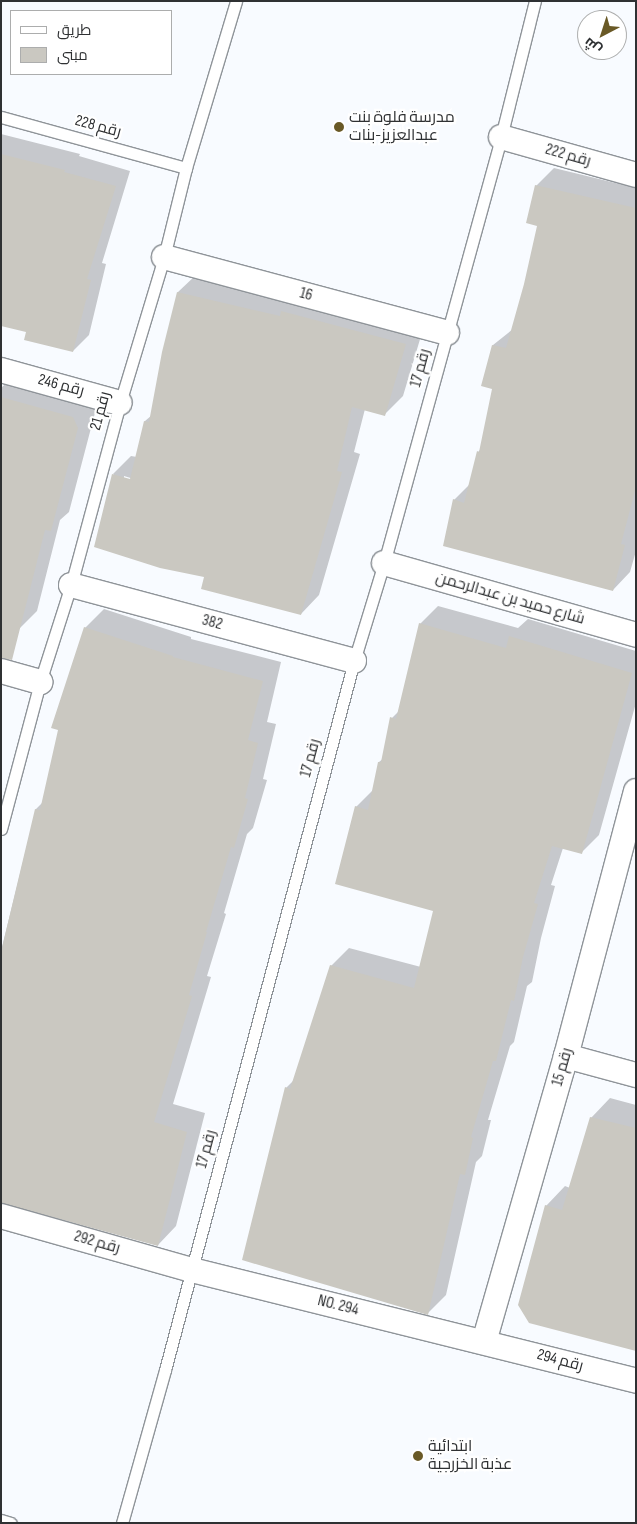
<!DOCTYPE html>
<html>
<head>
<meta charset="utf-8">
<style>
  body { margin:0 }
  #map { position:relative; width:637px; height:1524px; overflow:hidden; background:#f8fbff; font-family:"Sofia Sans Condensed",Cairo,sans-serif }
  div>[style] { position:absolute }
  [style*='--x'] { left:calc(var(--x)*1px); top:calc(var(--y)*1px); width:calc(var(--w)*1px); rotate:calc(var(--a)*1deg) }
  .shadow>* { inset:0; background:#0003 }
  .building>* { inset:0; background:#cac8c1 }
  .roads { filter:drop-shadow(1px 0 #8f9499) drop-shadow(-1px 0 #8f9499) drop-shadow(0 1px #8f9499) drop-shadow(0 -1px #8f9499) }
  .service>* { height:11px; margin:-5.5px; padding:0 5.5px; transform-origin:5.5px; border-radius:5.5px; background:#fff }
  .minor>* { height:24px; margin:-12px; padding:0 12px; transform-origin:12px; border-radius:12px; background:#fff }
  .dots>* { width:14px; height:14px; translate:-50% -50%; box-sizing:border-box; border:2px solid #fff; border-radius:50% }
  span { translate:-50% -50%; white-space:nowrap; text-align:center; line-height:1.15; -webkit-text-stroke:4.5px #fff; paint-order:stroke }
  .poi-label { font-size:16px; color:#2f3133 }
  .left { translate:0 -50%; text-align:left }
  .street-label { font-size:16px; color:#2f3133 }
  .frame { position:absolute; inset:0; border:2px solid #2f3133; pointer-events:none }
  .legend { position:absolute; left:10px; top:10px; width:162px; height:65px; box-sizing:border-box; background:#fff; border:1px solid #acadad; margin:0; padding:6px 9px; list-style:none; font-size:15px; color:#2f3133 }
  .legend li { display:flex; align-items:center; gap:10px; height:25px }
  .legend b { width:25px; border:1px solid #acadad }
  .north { position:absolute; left:577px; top:10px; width:50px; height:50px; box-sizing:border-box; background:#fff; border:1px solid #acadad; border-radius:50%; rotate:220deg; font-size:14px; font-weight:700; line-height:20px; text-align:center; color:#2f3133 }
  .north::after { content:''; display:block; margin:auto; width:18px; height:22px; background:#695926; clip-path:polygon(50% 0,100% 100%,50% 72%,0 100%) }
</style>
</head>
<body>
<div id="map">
  <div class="shadow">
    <i style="clip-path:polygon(1px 134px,80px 154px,79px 156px,130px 171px,102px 263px,106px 264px,89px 335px,73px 351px,28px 331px,1px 324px)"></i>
    <i style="clip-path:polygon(554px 168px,636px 188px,636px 551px,630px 572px,613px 590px,454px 500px,470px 484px,478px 452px,481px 449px,493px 388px,493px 345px,513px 329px,525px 284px,539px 225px,536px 186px)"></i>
    <i style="clip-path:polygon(evenodd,197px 274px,424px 326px,403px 396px,385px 414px,365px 409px,354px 452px,360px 454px,319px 595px,301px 614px,205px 576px,113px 474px,131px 456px,137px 457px,145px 421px,152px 415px,178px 292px,197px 274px,124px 476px,137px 480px,124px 479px,124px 476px)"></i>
    <i style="clip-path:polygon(13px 377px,91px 399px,96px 409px,69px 512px,60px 520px,37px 611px,18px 630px,1px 635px,1px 388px)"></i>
    <i style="clip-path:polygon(438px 606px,518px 628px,528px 619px,636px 651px,636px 703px,599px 835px,581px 853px,563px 848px,551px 885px,555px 886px,541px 938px,532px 982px,527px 986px,514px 1042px,510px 1046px,488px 1120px,491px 1120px,482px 1156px,476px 1162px,446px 1295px,428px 1313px,286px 1088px,294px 1080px,331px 966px,349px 948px,421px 967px,435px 910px,356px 807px,373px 790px,379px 762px,384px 758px,392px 718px,400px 710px,420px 624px)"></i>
    <i style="clip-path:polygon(104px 609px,191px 637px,191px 639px,281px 662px,267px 722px,276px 724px,263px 779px,267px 780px,253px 828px,247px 834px,224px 913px,226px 914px,207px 976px,211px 977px,173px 1104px,205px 1113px,176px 1226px,158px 1245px,1px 1202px,1px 951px,36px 809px,43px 802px,85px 628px)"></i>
    <i style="clip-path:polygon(610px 1098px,636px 1105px,636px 1349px,546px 1206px,565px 1186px,570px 1188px,591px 1118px)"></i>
  </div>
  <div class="building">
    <i style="clip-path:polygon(1px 154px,65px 170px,64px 172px,116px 186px,87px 279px,91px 280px,73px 352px,24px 340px,26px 332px,1px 326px)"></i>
    <i style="clip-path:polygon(535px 185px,636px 208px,636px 487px,621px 544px,625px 545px,613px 591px,443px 546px,453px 499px,464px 503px,477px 451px,479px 452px,492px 389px,481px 386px,492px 345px,506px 348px,524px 284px,537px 226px,526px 223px)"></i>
    <i style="clip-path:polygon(177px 292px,280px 316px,281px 311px,406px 344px,385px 416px,352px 407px,337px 471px,342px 472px,301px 615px,201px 589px,204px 577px,160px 568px,94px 547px,112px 474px,130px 479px,144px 421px,149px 422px,162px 352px)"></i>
    <i style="clip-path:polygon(1px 397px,73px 417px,78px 428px,51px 531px,45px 530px,12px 660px,1px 658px)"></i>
    <i style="clip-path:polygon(419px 623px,506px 648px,509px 636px,632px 673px,582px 854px,552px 846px,534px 903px,538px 904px,523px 957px,514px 1001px,511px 1000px,496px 1061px,493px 1061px,471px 1137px,473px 1138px,465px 1175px,460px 1174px,428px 1315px,242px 1260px,285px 1087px,290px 1089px,330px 965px,414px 988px,433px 911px,335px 884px,355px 806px,368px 810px,378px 762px,381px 762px,390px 717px,396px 719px)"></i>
    <i style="clip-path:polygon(84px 627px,173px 656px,173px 657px,263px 681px,248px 740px,258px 743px,245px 798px,248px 799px,234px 848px,231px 847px,206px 932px,207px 932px,189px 995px,192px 996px,154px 1122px,187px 1132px,158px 1246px,1px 1203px,1px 952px,35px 809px,40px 810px,58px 730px,51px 728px)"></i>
    <i style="clip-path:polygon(590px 1117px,636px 1128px,636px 1351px,529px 1323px,518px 1305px,545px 1205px,562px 1210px)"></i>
  </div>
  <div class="roads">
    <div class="service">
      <i style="--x:1;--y:117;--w:192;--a:15.4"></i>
      <i style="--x:1;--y:829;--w:152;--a:-75.1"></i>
      <i style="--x:40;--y:682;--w:102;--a:-72.3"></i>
      <i style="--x:71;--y:585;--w:188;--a:-74.9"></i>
      <i style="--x:120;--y:403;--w:152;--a:-73.2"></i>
      <i style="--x:164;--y:257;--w:92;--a:-76.1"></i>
      <i style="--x:186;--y:168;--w:174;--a:-73.3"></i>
      <i style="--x:1;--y:1520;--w:10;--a:17"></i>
      <i style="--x:122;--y:1523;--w:159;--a:-74.3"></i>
      <i style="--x:165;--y:1370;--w:734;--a:-75.07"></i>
      <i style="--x:354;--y:661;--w:102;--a:-73"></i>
      <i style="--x:384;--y:563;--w:442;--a:-74.6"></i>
      <i style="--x:501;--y:137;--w:140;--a:-76"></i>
    </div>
    <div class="minor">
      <i style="--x:501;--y:137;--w:140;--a:15.7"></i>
      <i style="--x:164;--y:257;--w:293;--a:15"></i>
      <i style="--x:1;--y:370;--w:123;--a:15.5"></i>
      <i style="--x:384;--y:563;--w:262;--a:15.9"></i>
      <i style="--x:71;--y:585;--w:293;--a:15"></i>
      <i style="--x:1;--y:671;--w:41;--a:15.8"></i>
      <i style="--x:566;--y:1056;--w:73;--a:15.2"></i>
      <i style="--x:1;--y:1216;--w:198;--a:15.8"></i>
      <i style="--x:192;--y:1270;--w:458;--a:14"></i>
      <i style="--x:484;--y:1342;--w:298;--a:-74"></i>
      <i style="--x:566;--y:1056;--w:274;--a:-75.2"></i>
    </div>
  </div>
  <div class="dots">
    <i style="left:339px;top:127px;background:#695926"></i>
    <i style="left:418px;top:1456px;background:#695926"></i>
  </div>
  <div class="poi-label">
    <span class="left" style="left:349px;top:127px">مدرسة فلوة بنت<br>عبدالعزيز-بنات</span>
    <span class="left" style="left:428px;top:1456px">ابتدائية<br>عذبة الخزرجية</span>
  </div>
  <div class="street-label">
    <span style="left:98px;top:127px;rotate:15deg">رقم 228</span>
    <span style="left:568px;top:156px;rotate:16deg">رقم 222</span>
    <span style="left:306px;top:295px;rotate:15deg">16</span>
    <span style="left:421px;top:368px;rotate:-75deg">رقم 17</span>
    <span style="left:61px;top:386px;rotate:15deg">رقم 246</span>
    <span style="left:101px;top:411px;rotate:-75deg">رقم 21</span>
    <span style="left:510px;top:599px;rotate:16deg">شارع حميد بن عبدالرحمن</span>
    <span style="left:212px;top:623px;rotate:15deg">382</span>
    <span style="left:311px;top:758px;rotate:-75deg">رقم 17</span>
    <span style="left:563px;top:1067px;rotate:-74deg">رقم 15</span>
    <span style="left:207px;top:1149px;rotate:-75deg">رقم 17</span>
    <span style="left:97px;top:1243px;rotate:16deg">رقم 292</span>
    <span style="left:338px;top:1306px;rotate:14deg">NO. 294</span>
    <span style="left:560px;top:1361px;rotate:15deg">رقم 294</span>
  </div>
  <div class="frame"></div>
  <ul class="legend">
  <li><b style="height:6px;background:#fff"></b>طريق</li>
  <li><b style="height:14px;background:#cac8c1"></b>مبنى</li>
  </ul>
  <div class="north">ش</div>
</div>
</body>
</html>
